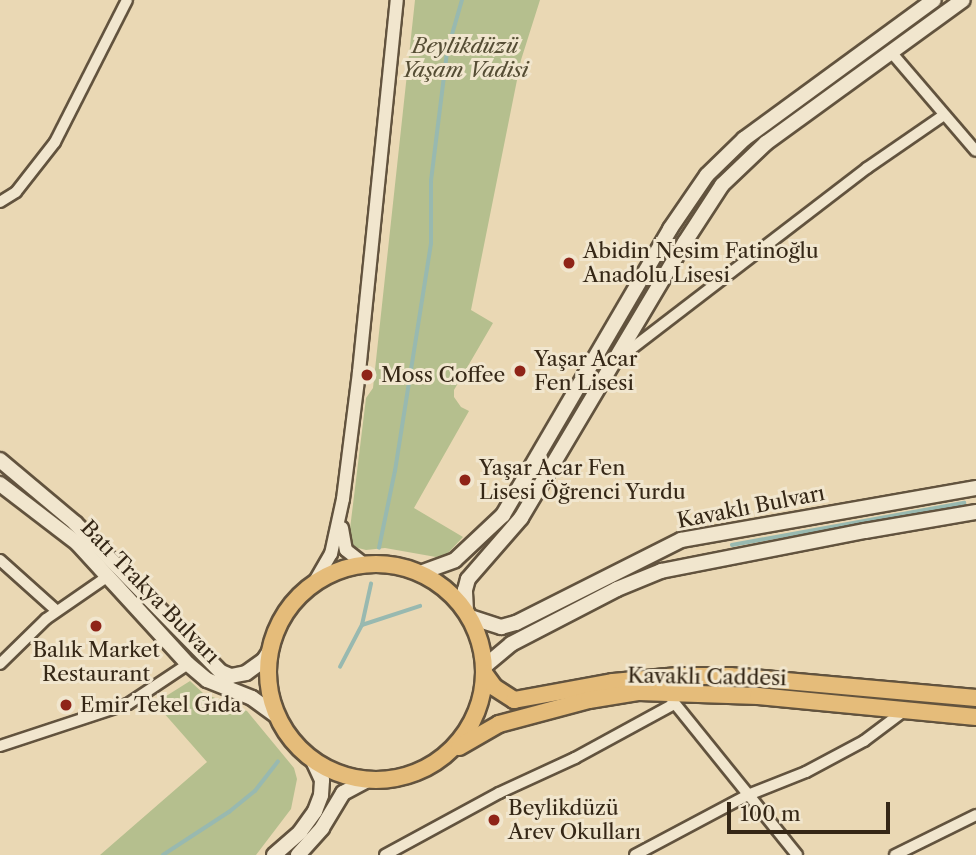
<!DOCTYPE html>
<html>
<head>
<meta charset="utf-8">
<style>
  body { margin:0 }
  #map { position:relative; width:976px; height:855px; overflow:hidden; background:#ead8b4; font-family:"Libre Caslon Text",serif }
  div>[style] { position:absolute }
  [style*='--x'] { left:calc(var(--x)*1px); top:calc(var(--y)*1px); width:calc(var(--w)*1px); rotate:calc(var(--a)*1deg) }
  .green>* { inset:0; background:#b5bf8e }
  .stream>* { height:3.5px; margin:-1.75px; padding:0 1.75px; transform-origin:1.75px; border-radius:1.75px; background:#98b9b0 }
  .roads { filter:drop-shadow(2px 0 #62533e) drop-shadow(-2px 0 #62533e) drop-shadow(0 2px #62533e) drop-shadow(0 -2px #62533e) }
  .minor>* { height:10px; margin:-5px; padding:0 5px; transform-origin:5px; border-radius:5px; background:#f1e6ce }
  .tertiary>* { height:12px; margin:-6px; padding:0 6px; transform-origin:6px; border-radius:6px; background:#f1e6ce }
  .secondary>* { height:14px; margin:-7px; padding:0 7px; transform-origin:7px; border-radius:7px; background:#f1e6ce }
  .primary>* { height:16px; margin:-8px; padding:0 8px; transform-origin:8px; border-radius:8px; background:#e5bc7a }
  .primary>.ring { margin:-8px; padding:0; box-sizing:content-box; background:none; border:16px solid #e5bc7a; border-radius:50% }
  .dots>* { width:19px; height:19px; translate:-50% -50%; box-sizing:border-box; border:4px solid #f1e6ce; border-radius:50% }
  span { translate:-50% -50%; white-space:nowrap; text-align:center; line-height:1.15; -webkit-text-stroke:6px #f1e6ce; paint-order:stroke }
  .park-label { font-size:21px; color:#554d34; font-style:italic }
  .poi-label { font-size:21px; color:#352716 }
  .left { translate:0 -50%; text-align:left }
  .street-label { font-size:21px; color:#352716 }
  .scale { position:absolute; left:727px; top:802px; width:163px; height:32px; box-sizing:border-box; border:4px solid #352716; border-top:0; padding-left:9px; font-size:21px; line-height:24px; white-space:nowrap; color:#352716; -webkit-text-stroke:5px #f1e6ce; paint-order:stroke }
</style>
</head>
<body>
<div id="map">
  <div class="green">
    <i style="clip-path:polygon(415px 0,540px 0,521px 60px,471px 310px,493px 323px,454px 390px,454px 397px,461px 407px,469px 411px,414px 508px,463px 537px,446px 555px,436px 557px,385px 548px,366px 550px,354px 547px,349px 537px,366px 398px,373px 388px)"></i>
    <i style="clip-path:polygon(190px 681px,203px 693px,247px 711px,294px 768px,297px 779px,291px 809px,256px 855px,100px 855px,207px 762px,155px 703px)"></i>
  </div>
  <div class="stream">
    <i style="--x:732;--y:545;--w:236;--a:-10.3"></i>
    <i style="--x:379;--y:548;--w:79;--a:-78.3"></i>
    <i style="--x:395;--y:471;--w:230;--a:-81"></i>
    <i style="--x:431;--y:244;--w:63;--a:-90"></i>
    <i style="--x:431;--y:181;--w:130;--a:-82.9"></i>
    <i style="--x:447;--y:52;--w:54;--a:-73.9"></i>
    <i style="--x:362;--y:625;--w:61;--a:-18.1"></i>
    <i style="--x:340;--y:667;--w:47;--a:-62.4"></i>
    <i style="--x:362;--y:625;--w:42;--a:-77.6"></i>
    <i style="--x:163;--y:855;--w:79;--a:-33.1"></i>
    <i style="--x:229;--y:812;--w:33;--a:-39"></i>
    <i style="--x:255;--y:791;--w:37;--a:-52"></i>
  </div>
  <div class="roads">
    <div class="minor">
      <i style="--x:891;--y:52;--w:130;--a:49.4"></i>
      <i style="--x:0;--y:202;--w:19;--a:-32"></i>
      <i style="--x:16;--y:192;--w:63;--a:-52"></i>
      <i style="--x:55;--y:142;--w:159;--a:-63.1"></i>
      <i style="--x:622;--y:356;--w:309;--a:-37.5"></i>
      <i style="--x:867;--y:168;--w:93;--a:-34.5"></i>
      <i style="--x:0;--y:560;--w:76;--a:41.8"></i>
      <i style="--x:0;--y:664;--w:64;--a:-44.4"></i>
      <i style="--x:46;--y:619;--w:75;--a:-34.7"></i>
      <i style="--x:672;--y:700;--w:199;--a:51.1"></i>
      <i style="--x:0;--y:746;--w:135;--a:-18.2"></i>
      <i style="--x:128;--y:704;--w:72;--a:-33.7"></i>
      <i style="--x:385;--y:855;--w:130;--a:-28.5"></i>
      <i style="--x:499;--y:793;--w:84;--a:-24.7"></i>
      <i style="--x:575;--y:758;--w:113;--a:-28.6"></i>
      <i style="--x:635;--y:855;--w:128;--a:-28"></i>
      <i style="--x:748;--y:795;--w:62;--a:-21.6"></i>
      <i style="--x:806;--y:772;--w:66;--a:-28.1"></i>
      <i style="--x:864;--y:741;--w:50;--a:-36.9"></i>
      <i style="--x:895;--y:855;--w:90;--a:-26.3"></i>
    </div>
    <div class="tertiary">
      <i style="--x:342;--y:528;--w:22;--a:80"></i>
      <i style="--x:346;--y:550;--w:23;--a:38"></i>
      <i style="--x:314;--y:583;--w:34;--a:-60"></i>
      <i style="--x:331;--y:554;--w:56;--a:-77.7"></i>
      <i style="--x:343;--y:499;--w:128;--a:-82.8"></i>
      <i style="--x:359;--y:372;--w:374;--a:-84.2"></i>
    </div>
    <div class="secondary">
      <i style="--x:0;--y:460;--w:98;--a:40"></i>
      <i style="--x:75;--y:523;--w:209;--a:45.6"></i>
      <i style="--x:221;--y:672;--w:11;--a:22"></i>
      <i style="--x:231;--y:676;--w:15;--a:-11"></i>
      <i style="--x:246;--y:673;--w:22;--a:-36"></i>
      <i style="--x:264;--y:660;--w:9;--a:-58"></i>
      <i style="--x:0;--y:484;--w:97;--a:37.5"></i>
      <i style="--x:77;--y:543;--w:164;--a:47.5"></i>
      <i style="--x:188;--y:664;--w:25;--a:40"></i>
      <i style="--x:207;--y:680;--w:48;--a:21.8"></i>
      <i style="--x:252;--y:698;--w:31;--a:36"></i>
      <i style="--x:420;--y:573;--w:37;--a:-20"></i>
      <i style="--x:455;--y:560;--w:66;--a:-43.2"></i>
      <i style="--x:503;--y:515;--w:331;--a:-59.7"></i>
      <i style="--x:670;--y:229;--w:65;--a:-55.6"></i>
      <i style="--x:707;--y:175;--w:52;--a:-44.2"></i>
      <i style="--x:744;--y:139;--w:235;--a:-36.2"></i>
      <i style="--x:466;--y:611;--w:21;--a:-93"></i>
      <i style="--x:465;--y:590;--w:11;--a:-75"></i>
      <i style="--x:468;--y:579;--w:81;--a:-49"></i>
      <i style="--x:521;--y:518;--w:321;--a:-59.3"></i>
      <i style="--x:685;--y:242;--w:68;--a:-57"></i>
      <i style="--x:722;--y:185;--w:61;--a:-43.7"></i>
      <i style="--x:766;--y:143;--w:243;--a:-36"></i>
      <i style="--x:470;--y:617;--w:33;--a:18"></i>
      <i style="--x:501;--y:627;--w:16;--a:-15"></i>
      <i style="--x:516;--y:623;--w:185;--a:-26.7"></i>
      <i style="--x:681;--y:540;--w:300;--a:-10"></i>
      <i style="--x:485;--y:666;--w:34;--a:-40"></i>
      <i style="--x:511;--y:644;--w:119;--a:-27.4"></i>
      <i style="--x:617;--y:589;--w:48;--a:-22.2"></i>
      <i style="--x:661;--y:571;--w:208;--a:-11.1"></i>
      <i style="--x:865;--y:531;--w:113;--a:-9.7"></i>
      <i style="--x:274;--y:855;--w:35;--a:-41"></i>
      <i style="--x:300;--y:832;--w:26;--a:-54"></i>
      <i style="--x:315;--y:811;--w:17;--a:-69"></i>
      <i style="--x:321;--y:795;--w:15;--a:-86"></i>
      <i style="--x:322;--y:780;--w:23;--a:-115"></i>
      <i style="--x:298;--y:855;--w:36;--a:-48"></i>
      <i style="--x:322;--y:828;--w:41;--a:-59"></i>
      <i style="--x:343;--y:793;--w:27;--a:-28"></i>
    </div>
    <div class="primary">
      <i class="ring" style="left:268px;top:564px;width:200px;height:200px"></i>
      <i style="--x:484;--y:673;--w:17;--a:54"></i>
      <i style="--x:494;--y:687;--w:24;--a:33"></i>
      <i style="--x:514;--y:700;--w:101;--a:-10.3"></i>
      <i style="--x:613;--y:682;--w:65;--a:-5.3"></i>
      <i style="--x:678;--y:676;--w:52;--a:0"></i>
      <i style="--x:730;--y:676;--w:247;--a:5.1"></i>
      <i style="--x:459;--y:747;--w:46;--a:-29.9"></i>
      <i style="--x:499;--y:724;--w:93;--a:-14.9"></i>
      <i style="--x:589;--y:700;--w:51;--a:-9.1"></i>
      <i style="--x:639;--y:692;--w:119;--a:1.9"></i>
      <i style="--x:758;--y:696;--w:219;--a:5.5"></i>
    </div>
  </div>
  <div class="dots">
    <i style="left:569px;top:263px;background:#8f2418"></i>
    <i style="left:520px;top:371px;background:#8f2418"></i>
    <i style="left:367px;top:375px;background:#8f2418"></i>
    <i style="left:465px;top:480px;background:#8f2418"></i>
    <i style="left:96px;top:626px;background:#8f2418"></i>
    <i style="left:66px;top:705px;background:#8f2418"></i>
    <i style="left:494px;top:820px;background:#8f2418"></i>
  </div>
  <div class="park-label">
    <span style="left:465px;top:58px">Beylikdüzü<br>Yaşam Vadisi</span>
  </div>
  <div class="poi-label">
    <span class="left" style="left:583px;top:263px">Abidin Nesim Fatinoğlu<br>Anadolu Lisesi</span>
    <span class="left" style="left:534px;top:371px">Yaşar Acar<br>Fen Lisesi</span>
    <span class="left" style="left:381px;top:375px">Moss Coffee</span>
    <span class="left" style="left:479px;top:480px">Yaşar Acar Fen<br>Lisesi Öğrenci Yurdu</span>
    <span style="left:96px;top:662px">Balık Market<br>Restaurant</span>
    <span class="left" style="left:80px;top:705px">Emir Tekel Gıda</span>
    <span class="left" style="left:508px;top:820px">Beylikdüzü<br>Arev Okulları</span>
  </div>
  <div class="street-label">
    <span style="left:751px;top:507px;rotate:-11deg">Kavaklı Bulvarı</span>
    <span style="left:150px;top:592px;rotate:46deg">Batı Trakya Bulvarı</span>
    <span style="left:707px;top:677px;rotate:1deg">Kavaklı Caddesi</span>
  </div>
  <div class="scale">100 m</div>
</div>
</body>
</html>
